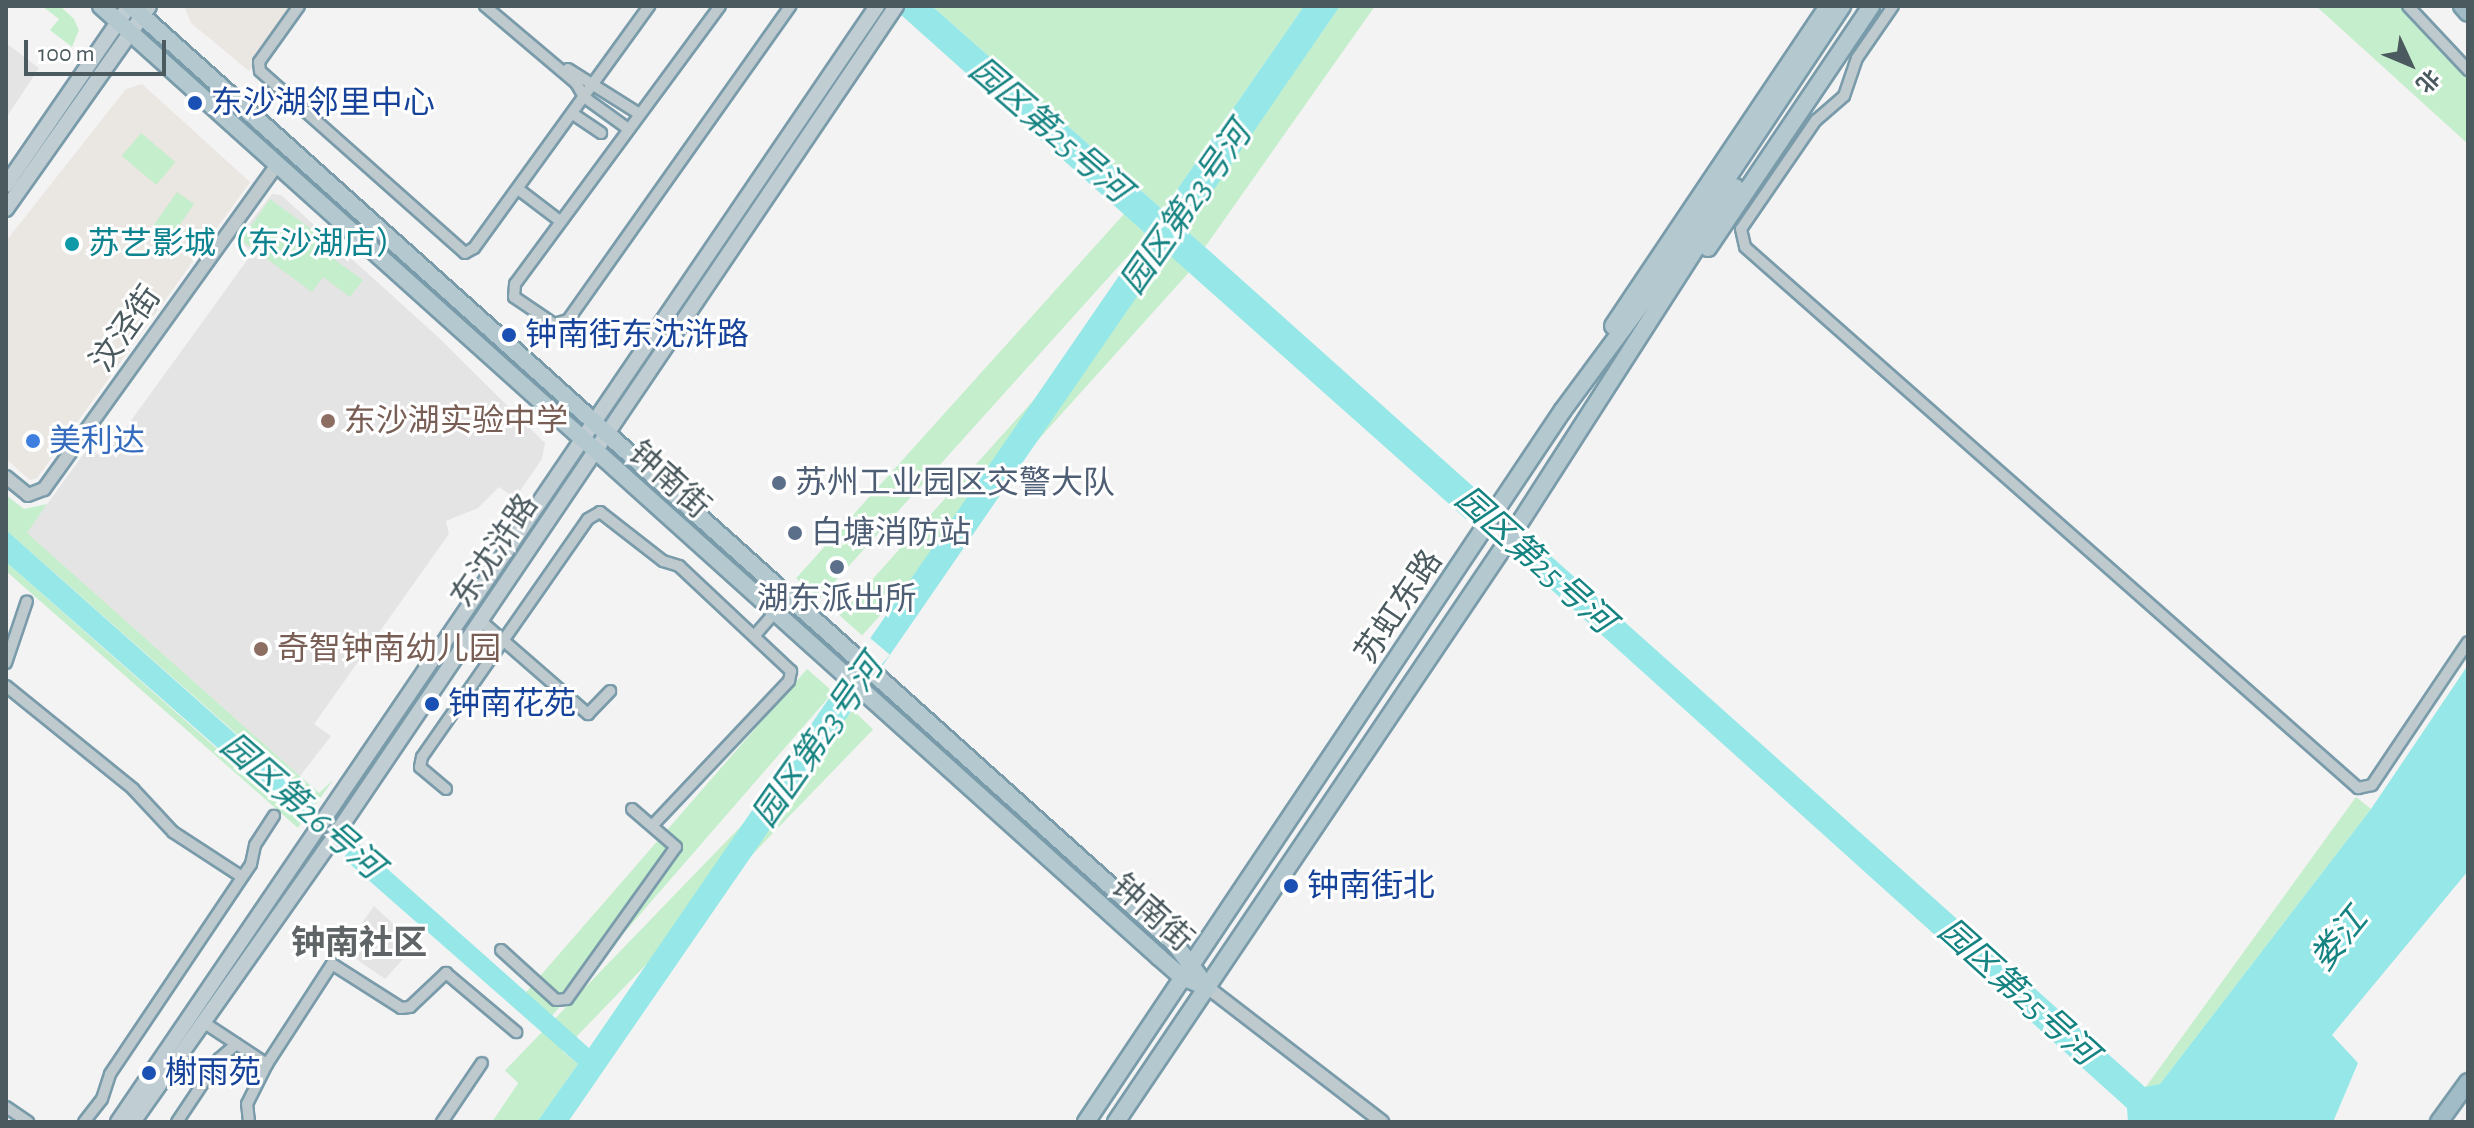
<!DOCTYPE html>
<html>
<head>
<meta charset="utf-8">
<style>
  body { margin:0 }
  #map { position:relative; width:2474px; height:1128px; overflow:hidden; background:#f4f3f3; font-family:"Alegreya Sans","Noto Sans SC",sans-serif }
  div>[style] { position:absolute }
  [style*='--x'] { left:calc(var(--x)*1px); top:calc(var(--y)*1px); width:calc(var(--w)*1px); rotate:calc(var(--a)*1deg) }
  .commercial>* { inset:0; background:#eae6e1 }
  .education>* { inset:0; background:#e5e4e4 }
  .green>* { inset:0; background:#c5eecc; transform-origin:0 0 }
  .water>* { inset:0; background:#95e8e7 }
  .pier>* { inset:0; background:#f4f3f3; transform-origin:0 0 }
  .roads { filter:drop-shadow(2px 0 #799baa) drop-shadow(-2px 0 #799baa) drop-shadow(0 2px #799baa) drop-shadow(0 -2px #799baa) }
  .minor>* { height:10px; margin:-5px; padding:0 5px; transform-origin:5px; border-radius:5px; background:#bfcace }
  .tertiary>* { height:12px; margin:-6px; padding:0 6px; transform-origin:6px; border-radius:6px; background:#bfcace }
  .secondary>* { height:14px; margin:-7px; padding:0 7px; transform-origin:7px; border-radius:7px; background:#c0cdd2 }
  .primary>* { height:16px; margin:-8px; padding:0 8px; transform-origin:8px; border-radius:8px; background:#b4c8cf }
  .trunk>* { height:16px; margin:-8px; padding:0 8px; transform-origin:8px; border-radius:8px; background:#a1bcc6 }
  .dots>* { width:22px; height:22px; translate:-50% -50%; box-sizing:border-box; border:4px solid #fff; border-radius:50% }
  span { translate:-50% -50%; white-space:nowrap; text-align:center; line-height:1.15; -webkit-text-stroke:6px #fff; paint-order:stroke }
  .transit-label { font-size:32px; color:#164399 }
  .left { translate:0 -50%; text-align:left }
  .culture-label { font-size:32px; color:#0d838f }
  .street-label { font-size:32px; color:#4b5a5f }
  .education-label { font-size:32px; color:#785e54 }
  .shop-label { font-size:32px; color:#366cbe }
  .service-label { font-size:32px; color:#4e5e75 }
  .water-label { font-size:34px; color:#148381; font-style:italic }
  .neighbourhood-label { font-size:34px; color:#5f6467; font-weight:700 }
  .frame { position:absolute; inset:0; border:8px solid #4b5a5f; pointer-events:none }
  .north { position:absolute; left:2370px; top:24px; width:80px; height:80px; -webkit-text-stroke:6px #fff; paint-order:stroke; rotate:134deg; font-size:22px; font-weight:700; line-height:32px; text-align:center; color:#4b5a5f }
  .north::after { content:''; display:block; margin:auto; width:28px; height:36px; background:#4b5a5f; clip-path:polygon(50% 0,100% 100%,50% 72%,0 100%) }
  .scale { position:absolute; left:24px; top:40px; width:142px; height:36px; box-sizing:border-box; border:4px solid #4b5a5f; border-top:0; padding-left:10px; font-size:24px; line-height:28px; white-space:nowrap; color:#4b5a5f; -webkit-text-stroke:6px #fff; paint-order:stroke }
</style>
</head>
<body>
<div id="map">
  <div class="commercial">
    <i style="clip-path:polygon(184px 6px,295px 6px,249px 71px,191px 23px)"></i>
    <i style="clip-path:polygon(142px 84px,250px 182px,37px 478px,30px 480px,6px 459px,6px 241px,126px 89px)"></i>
  </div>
  <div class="education">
    <i style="clip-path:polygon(6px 43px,39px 68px,6px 118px)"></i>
    <i style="clip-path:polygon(272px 194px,281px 195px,437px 336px,545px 443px,542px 459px,515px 498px,499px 487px,478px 508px,446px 521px,449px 534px,314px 724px,331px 736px,300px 776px,26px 533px,88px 448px,104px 458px,253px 252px,237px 239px)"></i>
    <i style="clip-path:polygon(374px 906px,416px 945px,385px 979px,343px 950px)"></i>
  </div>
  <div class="green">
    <i style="clip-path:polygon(42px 6px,60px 6px,74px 19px,79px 30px,72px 47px,50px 30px,59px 19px)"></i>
    <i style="clip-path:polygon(932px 6px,1304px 6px,1163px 210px)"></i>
    <i style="clip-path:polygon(1340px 6px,1375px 6px,1205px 247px,1185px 229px)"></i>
    <i style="clip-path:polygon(2316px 6px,2404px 6px,2468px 74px,2468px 144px)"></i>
    <i style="left:141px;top:133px;width:45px;height:30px;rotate:40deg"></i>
    <i style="left:177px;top:192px;width:21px;height:44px;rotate:35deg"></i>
    <i style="clip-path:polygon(270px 199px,341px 251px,335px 260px,363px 280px,350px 297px,323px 277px,312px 292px,241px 240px)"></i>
    <i style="left:1124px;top:214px;width:31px;height:490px;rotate:42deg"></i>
    <i style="left:1167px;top:252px;width:30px;height:489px;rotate:42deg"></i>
    <i style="clip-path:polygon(6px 495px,24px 509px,47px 504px,27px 533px,319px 793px,333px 780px,316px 804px,6px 530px)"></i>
    <i style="clip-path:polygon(6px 562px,301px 823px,298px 828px,6px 571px)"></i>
    <i style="left:807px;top:669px;width:35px;height:431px;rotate:41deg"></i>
    <i style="left:853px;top:710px;width:28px;height:501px;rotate:44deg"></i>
    <i style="clip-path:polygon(2356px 797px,2371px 809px,2160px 1084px,2145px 1088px)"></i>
    <i style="clip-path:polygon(548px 1039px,578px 1064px,537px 1122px,492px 1122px)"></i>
  </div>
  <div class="water">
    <i style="clip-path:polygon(891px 6px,932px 6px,1163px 210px,1304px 6px,1340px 6px,1186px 230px,2145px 1087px,2160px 1084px,2371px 809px,2468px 665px,2468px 871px,2332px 1035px,2358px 1063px,2333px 1122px,2128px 1122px,2127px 1108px,1473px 519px,1466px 519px,1167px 253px,568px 1122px,537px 1122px,578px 1064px,6px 562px,6px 530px,589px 1048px,1147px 235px)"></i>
  </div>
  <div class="pier">
    <i style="clip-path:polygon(1483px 494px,1533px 541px,1520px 561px,1469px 515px)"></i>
    <i style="left:870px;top:638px;width:26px;height:65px;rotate:40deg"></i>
    <i style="left:316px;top:804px;width:56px;height:24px;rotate:41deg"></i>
  </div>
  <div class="roads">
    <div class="minor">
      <i style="--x:299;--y:6;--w:69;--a:125.5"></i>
      <i style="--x:259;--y:62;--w:9;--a:84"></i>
      <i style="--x:260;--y:71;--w:274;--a:41.6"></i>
      <i style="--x:465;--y:253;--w:10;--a:-29"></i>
      <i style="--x:474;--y:248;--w:299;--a:-54.1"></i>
      <i style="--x:485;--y:6;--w:119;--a:40.2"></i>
      <i style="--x:576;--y:83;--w:16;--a:60"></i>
      <i style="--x:584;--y:97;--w:53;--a:35.8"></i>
      <i style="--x:720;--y:6;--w:345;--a:126.4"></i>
      <i style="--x:515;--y:284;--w:13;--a:94"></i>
      <i style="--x:514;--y:297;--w:48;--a:34"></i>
      <i style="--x:554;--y:324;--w:15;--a:-16"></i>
      <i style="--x:568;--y:320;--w:385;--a:-54.7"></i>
      <i style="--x:1893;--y:6;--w:63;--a:124.7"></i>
      <i style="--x:1857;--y:58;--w:40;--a:108.9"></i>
      <i style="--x:1844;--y:96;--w:37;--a:139"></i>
      <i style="--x:1816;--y:120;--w:132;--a:124.5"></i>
      <i style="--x:1741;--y:229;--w:18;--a:77"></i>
      <i style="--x:1745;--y:247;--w:818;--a:41.43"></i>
      <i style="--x:2358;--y:788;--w:14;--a:-12"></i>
      <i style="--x:2372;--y:785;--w:172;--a:-56.1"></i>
      <i style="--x:2408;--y:6;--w:88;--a:46.8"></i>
      <i style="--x:568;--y:69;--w:83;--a:32.2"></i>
      <i style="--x:573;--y:114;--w:34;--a:34"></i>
      <i style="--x:518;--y:189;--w:53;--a:37.3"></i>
      <i style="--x:481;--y:621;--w:142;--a:41"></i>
      <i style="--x:588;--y:714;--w:32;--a:-46"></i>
      <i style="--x:756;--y:634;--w:29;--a:-49"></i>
      <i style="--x:6;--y:663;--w:65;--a:-71.3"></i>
      <i style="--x:6;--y:686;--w:164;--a:39"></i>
      <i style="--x:133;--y:789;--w:59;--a:47.1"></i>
      <i style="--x:173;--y:832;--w:82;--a:33.1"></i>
      <i style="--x:446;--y:789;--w:34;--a:-140"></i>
      <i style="--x:420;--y:767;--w:10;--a:-79"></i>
      <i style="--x:422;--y:757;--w:290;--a:-55.1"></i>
      <i style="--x:588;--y:519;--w:14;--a:-30"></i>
      <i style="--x:600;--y:512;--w:80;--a:37.9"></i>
      <i style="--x:663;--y:561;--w:17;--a:17"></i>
      <i style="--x:679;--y:566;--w:154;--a:43.2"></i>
      <i style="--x:791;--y:671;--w:10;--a:101"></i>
      <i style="--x:789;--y:681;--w:198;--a:133.4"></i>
      <i style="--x:501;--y:950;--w:74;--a:42.3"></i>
      <i style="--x:556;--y:1000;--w:11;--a:-5"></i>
      <i style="--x:567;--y:999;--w:187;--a:-54.4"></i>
      <i style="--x:676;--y:847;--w:58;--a:-139.2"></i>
      <i style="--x:206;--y:1024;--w:73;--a:33.3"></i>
      <i style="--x:6;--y:1107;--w:27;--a:34"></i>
      <i style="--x:84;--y:1122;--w:29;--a:-52"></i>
      <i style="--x:102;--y:1099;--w:26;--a:-72"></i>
      <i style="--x:110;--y:1074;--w:253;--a:-56.1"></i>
      <i style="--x:251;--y:864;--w:19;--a:-78"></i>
      <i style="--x:255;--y:845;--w:35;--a:-57"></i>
      <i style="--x:177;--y:1122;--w:76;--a:-56.3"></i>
      <i style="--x:219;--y:1059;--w:23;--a:-41"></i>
      <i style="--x:249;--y:1122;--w:18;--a:-96"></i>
      <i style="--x:247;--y:1104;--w:45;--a:-63.4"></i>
      <i style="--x:267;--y:1064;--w:119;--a:-57"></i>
      <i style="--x:332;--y:964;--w:82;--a:32.5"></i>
      <i style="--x:401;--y:1008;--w:9;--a:-6"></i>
      <i style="--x:410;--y:1007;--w:50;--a:-43.4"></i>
      <i style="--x:446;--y:973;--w:92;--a:40.1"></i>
      <i style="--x:442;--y:1122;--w:71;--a:-55.9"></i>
    </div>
    <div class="tertiary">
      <i style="--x:6;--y:477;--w:28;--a:39"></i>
      <i style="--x:28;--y:495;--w:17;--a:-21"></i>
      <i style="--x:44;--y:489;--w:401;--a:-54.3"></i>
      <i style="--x:1207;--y:987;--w:221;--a:37.6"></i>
    </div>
    <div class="secondary">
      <i style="--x:6;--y:185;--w:217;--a:-55.5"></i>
      <i style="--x:6;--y:209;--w:248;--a:-54.8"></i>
      <i style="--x:118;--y:1122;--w:1350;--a:-55.78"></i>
      <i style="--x:133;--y:1122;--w:338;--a:-54.8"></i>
      <i style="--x:328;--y:846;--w:1014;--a:-55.93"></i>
    </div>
    <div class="primary">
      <i style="--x:101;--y:6;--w:1423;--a:41.95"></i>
      <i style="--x:1159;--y:957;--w:30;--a:41"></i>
      <i style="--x:1182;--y:977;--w:27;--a:22"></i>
      <i style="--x:131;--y:6;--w:1403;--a:41.94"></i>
      <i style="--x:1175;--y:944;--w:54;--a:53.3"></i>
      <i style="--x:1708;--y:248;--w:292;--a:-56"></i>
      <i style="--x:1613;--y:326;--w:386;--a:-56.1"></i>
      <i style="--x:1086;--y:1122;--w:857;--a:-56.18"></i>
      <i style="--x:1563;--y:410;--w:163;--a:-53.5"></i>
      <i style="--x:1660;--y:279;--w:328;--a:-56.3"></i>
      <i style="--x:1116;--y:1122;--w:718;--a:-56.02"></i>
      <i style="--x:1517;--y:527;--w:404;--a:-57.3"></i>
    </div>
    <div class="trunk">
      <i style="--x:2462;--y:6;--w:9;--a:49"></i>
      <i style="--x:2439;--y:1122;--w:49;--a:-54.1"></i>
    </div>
  </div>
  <div class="dots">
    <i style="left:195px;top:103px;background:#1a4fb4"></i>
    <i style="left:72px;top:244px;background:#0f9aa8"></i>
    <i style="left:509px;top:335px;background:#1a4fb4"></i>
    <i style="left:328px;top:421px;background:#8d6e63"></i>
    <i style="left:33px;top:441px;background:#3f7fe0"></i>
    <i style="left:779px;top:483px;background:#5c6f8a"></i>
    <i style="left:795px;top:533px;background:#5c6f8a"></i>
    <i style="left:837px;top:567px;background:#5c6f8a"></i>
    <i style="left:261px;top:649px;background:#8d6e63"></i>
    <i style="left:432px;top:704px;background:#1a4fb4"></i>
    <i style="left:1291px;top:886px;background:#1a4fb4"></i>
    <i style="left:149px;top:1073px;background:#1a4fb4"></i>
  </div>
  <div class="transit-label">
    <span class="left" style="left:211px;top:103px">东沙湖邻里中心</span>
    <span class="left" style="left:525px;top:335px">钟南街东沈浒路</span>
    <span class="left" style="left:448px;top:704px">钟南花苑</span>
    <span class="left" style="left:1307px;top:886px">钟南街北</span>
    <span class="left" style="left:165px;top:1073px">榭雨苑</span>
  </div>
  <div class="culture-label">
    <span class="left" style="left:88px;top:244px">苏艺影城（东沙湖店）</span>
  </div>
  <div class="street-label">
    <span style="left:126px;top:329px;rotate:-55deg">汶泾街</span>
    <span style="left:669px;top:480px;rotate:42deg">钟南街</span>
    <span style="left:495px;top:551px;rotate:-56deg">东沈浒路</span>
    <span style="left:1399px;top:607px;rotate:-56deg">苏虹东路</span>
    <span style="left:1152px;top:913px;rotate:42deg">钟南街</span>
  </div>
  <div class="education-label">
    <span class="left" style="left:344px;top:421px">东沙湖实验中学</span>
    <span class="left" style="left:277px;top:649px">奇智钟南幼儿园</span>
  </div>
  <div class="shop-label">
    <span class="left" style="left:49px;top:441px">美利达</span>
  </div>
  <div class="service-label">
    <span class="left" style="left:795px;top:483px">苏州工业园区交警大队</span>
    <span class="left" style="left:811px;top:533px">白塘消防站</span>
    <span style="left:837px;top:599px">湖东派出所</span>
  </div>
  <div class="water-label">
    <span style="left:1049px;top:131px;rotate:41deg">园区第25号河</span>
    <span style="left:1187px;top:209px;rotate:-55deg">园区第23号河</span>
    <span style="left:1534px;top:561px;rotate:42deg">园区第25号河</span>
    <span style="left:819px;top:742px;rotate:-55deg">园区第23号河</span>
    <span style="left:301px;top:807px;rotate:41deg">园区第26号河</span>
    <span style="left:2340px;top:940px;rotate:-51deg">娄江</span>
    <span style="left:2017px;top:993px;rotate:42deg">园区第25号河</span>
  </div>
  <div class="neighbourhood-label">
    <span style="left:359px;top:945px">钟南社区</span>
  </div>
  <div class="frame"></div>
  <div class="north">北</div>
  <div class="scale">100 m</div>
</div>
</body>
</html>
